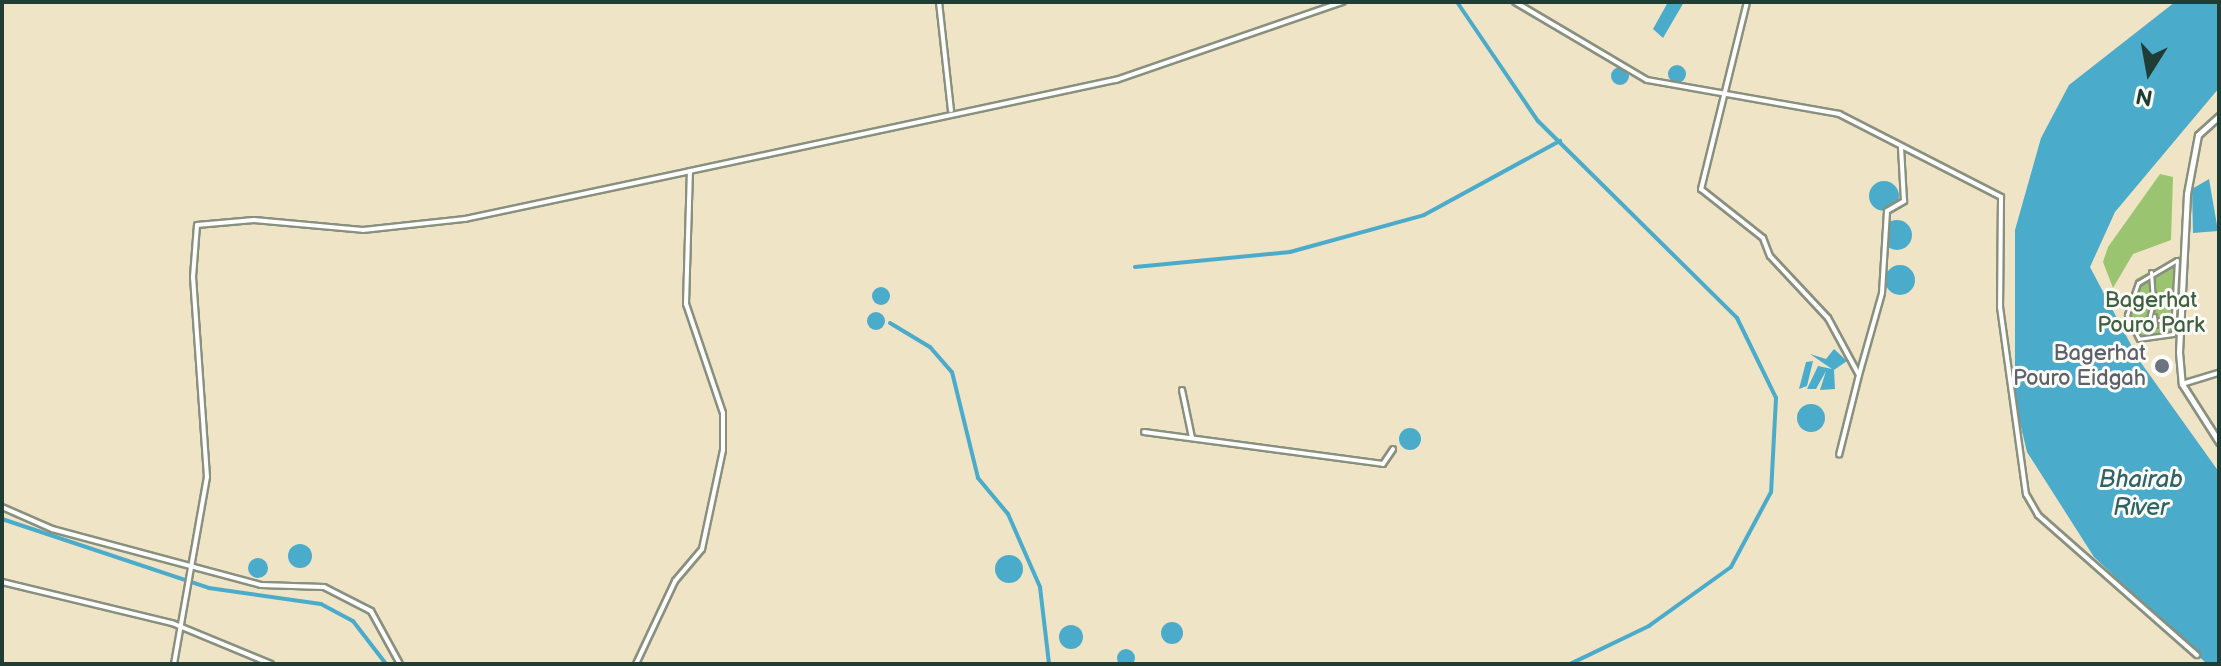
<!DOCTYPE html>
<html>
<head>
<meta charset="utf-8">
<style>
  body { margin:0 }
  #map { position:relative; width:2221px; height:666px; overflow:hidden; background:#f0e4c7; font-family:"Balsamiq Sans",sans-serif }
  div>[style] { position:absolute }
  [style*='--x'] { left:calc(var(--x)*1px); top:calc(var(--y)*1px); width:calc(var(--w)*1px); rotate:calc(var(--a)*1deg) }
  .green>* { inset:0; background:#9ac470 }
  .water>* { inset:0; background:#4babca }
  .round { border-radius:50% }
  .canal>* { height:4px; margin:-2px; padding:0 2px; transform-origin:2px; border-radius:2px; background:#4babca }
  .roads { filter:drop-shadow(2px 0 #88907e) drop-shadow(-2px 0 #88907e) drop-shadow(0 2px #88907e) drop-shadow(0 -2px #88907e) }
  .pedestrian>* { height:3px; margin:-1.5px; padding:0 1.5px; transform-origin:1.5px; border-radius:1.5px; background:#fff }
  .minor>* { height:4px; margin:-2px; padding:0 2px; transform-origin:2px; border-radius:2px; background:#fff }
  .secondary>* { height:5px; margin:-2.5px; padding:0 2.5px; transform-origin:2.5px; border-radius:2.5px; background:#fff }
  .dots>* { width:22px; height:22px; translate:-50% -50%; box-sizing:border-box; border:4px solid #fdfcf7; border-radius:50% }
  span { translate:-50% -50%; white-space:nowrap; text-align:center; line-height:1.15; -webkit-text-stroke:6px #fdfcf7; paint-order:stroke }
  .park-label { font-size:22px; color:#3e5f43 }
  .worship-label { font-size:22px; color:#5b616d }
  .right { translate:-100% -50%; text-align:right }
  .water-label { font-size:24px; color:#2e6468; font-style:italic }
  .frame { position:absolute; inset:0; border:4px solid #1f3d34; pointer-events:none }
  .north { position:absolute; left:2109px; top:32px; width:80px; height:80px; -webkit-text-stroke:6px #fdfcf7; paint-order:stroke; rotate:191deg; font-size:22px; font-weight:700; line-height:32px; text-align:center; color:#1f3d34 }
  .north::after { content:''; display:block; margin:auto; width:28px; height:36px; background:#1f3d34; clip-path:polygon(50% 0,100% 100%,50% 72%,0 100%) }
</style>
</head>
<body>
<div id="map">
  <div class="green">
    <i style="clip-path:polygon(2160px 174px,2173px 177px,2171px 240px,2133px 254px,2113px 288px,2103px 262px,2108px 247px)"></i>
    <i style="clip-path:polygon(2179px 256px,2175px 336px,2138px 340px,2125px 312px,2136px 279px)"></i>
  </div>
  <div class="water">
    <i style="clip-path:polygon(1668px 2px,1684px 2px,1663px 38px,1653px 29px)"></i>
    <i style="clip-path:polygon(2175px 2px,2219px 2px,2219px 88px,2115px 212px,2090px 267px,2139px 360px,2219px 472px,2219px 664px,2207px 664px,2094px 557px,2027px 452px,2015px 402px,2015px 230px,2041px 138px,2069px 85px)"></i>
    <i class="round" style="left:1668px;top:65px;width:18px;height:18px"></i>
    <i class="round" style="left:1611px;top:67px;width:18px;height:18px"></i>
    <i style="clip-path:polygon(2209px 179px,2218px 231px,2193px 233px,2192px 189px)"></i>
    <i class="round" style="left:1869px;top:181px;width:30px;height:30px"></i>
    <i class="round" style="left:1882px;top:220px;width:30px;height:30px"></i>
    <i class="round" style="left:1885px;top:265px;width:30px;height:30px"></i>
    <i class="round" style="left:872px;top:287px;width:18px;height:18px"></i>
    <i class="round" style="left:867px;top:312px;width:18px;height:18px"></i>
    <i style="clip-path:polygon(1834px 349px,1847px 361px,1834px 370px,1835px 389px,1820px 390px,1826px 371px,1816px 389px,1807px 389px,1818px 366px,1832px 369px,1810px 354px,1826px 359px)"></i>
    <i style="clip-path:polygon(1813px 361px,1807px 386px,1799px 389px,1806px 362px)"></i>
    <i class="round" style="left:1797px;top:404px;width:28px;height:28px"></i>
    <i class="round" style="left:1399px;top:428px;width:22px;height:22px"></i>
    <i class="round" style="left:288px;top:544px;width:24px;height:24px"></i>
    <i class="round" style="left:995px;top:555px;width:28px;height:28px"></i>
    <i class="round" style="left:248px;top:558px;width:20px;height:20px"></i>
    <i class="round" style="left:1161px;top:622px;width:22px;height:22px"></i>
    <i class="round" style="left:1059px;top:625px;width:24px;height:24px"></i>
    <i class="round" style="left:1117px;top:649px;width:18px;height:18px"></i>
  </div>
  <div class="canal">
    <i style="--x:1457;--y:2;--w:144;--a:55.8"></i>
    <i style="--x:1538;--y:121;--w:280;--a:44.7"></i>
    <i style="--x:1737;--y:318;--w:89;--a:64"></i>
    <i style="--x:1776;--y:398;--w:94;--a:93"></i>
    <i style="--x:1771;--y:492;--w:85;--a:118.1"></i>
    <i style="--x:1731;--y:567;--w:101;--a:144.3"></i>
    <i style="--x:1649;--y:626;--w:88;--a:154.3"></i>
    <i style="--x:1135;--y:267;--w:156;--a:-5.5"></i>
    <i style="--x:1290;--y:252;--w:139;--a:-15.4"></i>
    <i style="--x:1424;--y:215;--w:155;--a:-28.6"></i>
    <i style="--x:890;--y:323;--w:47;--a:31"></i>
    <i style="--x:930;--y:347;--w:33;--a:49"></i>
    <i style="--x:952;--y:372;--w:109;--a:76.2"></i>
    <i style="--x:978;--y:478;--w:47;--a:50.2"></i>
    <i style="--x:1008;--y:514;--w:80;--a:66.3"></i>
    <i style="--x:1040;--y:587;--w:78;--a:83.3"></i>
    <i style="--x:2;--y:519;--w:218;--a:18.4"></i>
    <i style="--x:209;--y:588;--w:113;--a:8.1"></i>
    <i style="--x:321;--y:604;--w:36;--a:28"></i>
    <i style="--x:353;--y:621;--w:54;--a:52.5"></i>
  </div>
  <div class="roads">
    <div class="pedestrian">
      <i style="--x:2177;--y:260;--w:74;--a:93.1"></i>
      <i style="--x:2173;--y:334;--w:34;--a:172"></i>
      <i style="--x:2139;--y:339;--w:27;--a:-117"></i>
      <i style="--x:2127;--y:315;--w:34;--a:-71"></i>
      <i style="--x:2138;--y:283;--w:45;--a:-30.5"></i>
      <i style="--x:2151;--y:272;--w:29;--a:86"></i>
      <i style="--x:2153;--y:301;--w:7;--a:-90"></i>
      <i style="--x:2133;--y:298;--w:16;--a:0"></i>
      <i style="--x:2156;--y:298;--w:19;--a:0"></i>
      <i style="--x:2153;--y:302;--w:18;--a:103"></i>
      <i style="--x:2149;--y:320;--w:8;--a:40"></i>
      <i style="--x:2155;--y:325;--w:9;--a:-96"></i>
      <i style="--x:2159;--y:320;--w:14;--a:0"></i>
      <i style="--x:2131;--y:324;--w:18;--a:-13"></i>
    </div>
    <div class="minor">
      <i style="--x:939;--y:2;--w:109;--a:83.7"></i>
      <i style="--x:1515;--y:2;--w:153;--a:30.6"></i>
      <i style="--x:1647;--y:80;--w:195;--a:10"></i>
      <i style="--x:1839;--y:114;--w:182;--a:27.1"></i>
      <i style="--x:2001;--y:197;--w:110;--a:90.5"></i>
      <i style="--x:2000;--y:307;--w:189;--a:82.1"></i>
      <i style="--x:2026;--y:494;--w:24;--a:60"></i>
      <i style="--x:2038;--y:515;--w:212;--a:41.4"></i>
      <i style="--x:1747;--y:2;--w:193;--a:103.8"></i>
      <i style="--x:1701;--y:189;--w:79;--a:38.3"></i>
      <i style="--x:1763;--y:238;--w:19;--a:69"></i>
      <i style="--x:1770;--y:256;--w:85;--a:46.9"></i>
      <i style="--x:1828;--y:318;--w:65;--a:61.5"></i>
      <i style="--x:1859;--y:375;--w:82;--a:104"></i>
      <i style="--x:1859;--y:375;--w:85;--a:-74.3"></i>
      <i style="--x:1882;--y:293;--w:82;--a:-86.5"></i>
      <i style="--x:1887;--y:211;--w:20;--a:-30"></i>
      <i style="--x:1904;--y:201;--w:54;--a:-93.2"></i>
      <i style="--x:2182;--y:384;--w:39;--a:-17"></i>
      <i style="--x:1182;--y:390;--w:49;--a:78.2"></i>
      <i style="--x:1144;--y:432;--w:241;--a:7.6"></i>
      <i style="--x:1383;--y:464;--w:18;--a:-56"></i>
      <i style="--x:2;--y:507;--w:55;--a:23.7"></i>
      <i style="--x:52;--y:529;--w:216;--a:15"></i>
      <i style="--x:261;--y:585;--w:63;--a:1.8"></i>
      <i style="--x:324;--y:587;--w:53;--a:27.1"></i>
      <i style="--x:371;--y:611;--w:60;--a:61.3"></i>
      <i style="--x:2;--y:582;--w:175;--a:13.6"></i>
      <i style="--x:172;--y:623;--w:107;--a:22.5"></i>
      <i style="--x:174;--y:664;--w:190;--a:-80"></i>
      <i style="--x:207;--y:477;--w:200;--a:-94"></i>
      <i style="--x:193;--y:277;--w:52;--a:-85.6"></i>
      <i style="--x:197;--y:225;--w:57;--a:-5"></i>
      <i style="--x:254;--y:220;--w:109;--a:5.2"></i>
      <i style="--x:363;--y:230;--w:103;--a:-6.2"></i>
      <i style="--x:465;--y:219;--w:230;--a:-12"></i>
      <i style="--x:636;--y:664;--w:92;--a:-64.8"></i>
      <i style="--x:675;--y:581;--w:42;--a:-49.8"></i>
      <i style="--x:702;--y:549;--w:101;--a:-78"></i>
      <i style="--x:723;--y:450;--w:37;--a:-90"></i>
      <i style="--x:723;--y:413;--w:115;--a:-108.7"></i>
      <i style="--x:686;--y:304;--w:133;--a:-88.3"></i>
      <i style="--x:690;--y:171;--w:436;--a:-12.1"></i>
      <i style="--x:1116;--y:80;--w:240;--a:-19"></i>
    </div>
    <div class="secondary">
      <i style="--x:2219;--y:116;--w:28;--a:138"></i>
      <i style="--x:2198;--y:135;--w:60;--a:100.6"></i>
      <i style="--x:2187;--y:194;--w:158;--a:92.9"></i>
      <i style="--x:2179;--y:352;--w:32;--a:85"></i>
      <i style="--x:2182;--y:384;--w:69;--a:57.5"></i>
    </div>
  </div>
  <div class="dots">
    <i style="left:2162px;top:366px;background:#6b7280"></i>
  </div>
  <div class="park-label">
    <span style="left:2151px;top:313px">Bagerhat<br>Pouro Park</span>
  </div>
  <div class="worship-label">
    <span class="right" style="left:2146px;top:366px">Bagerhat<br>Pouro Eidgah</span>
  </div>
  <div class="water-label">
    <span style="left:2141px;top:494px">Bhairab<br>River</span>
  </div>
  <div class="frame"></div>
  <div class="north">N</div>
</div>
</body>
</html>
